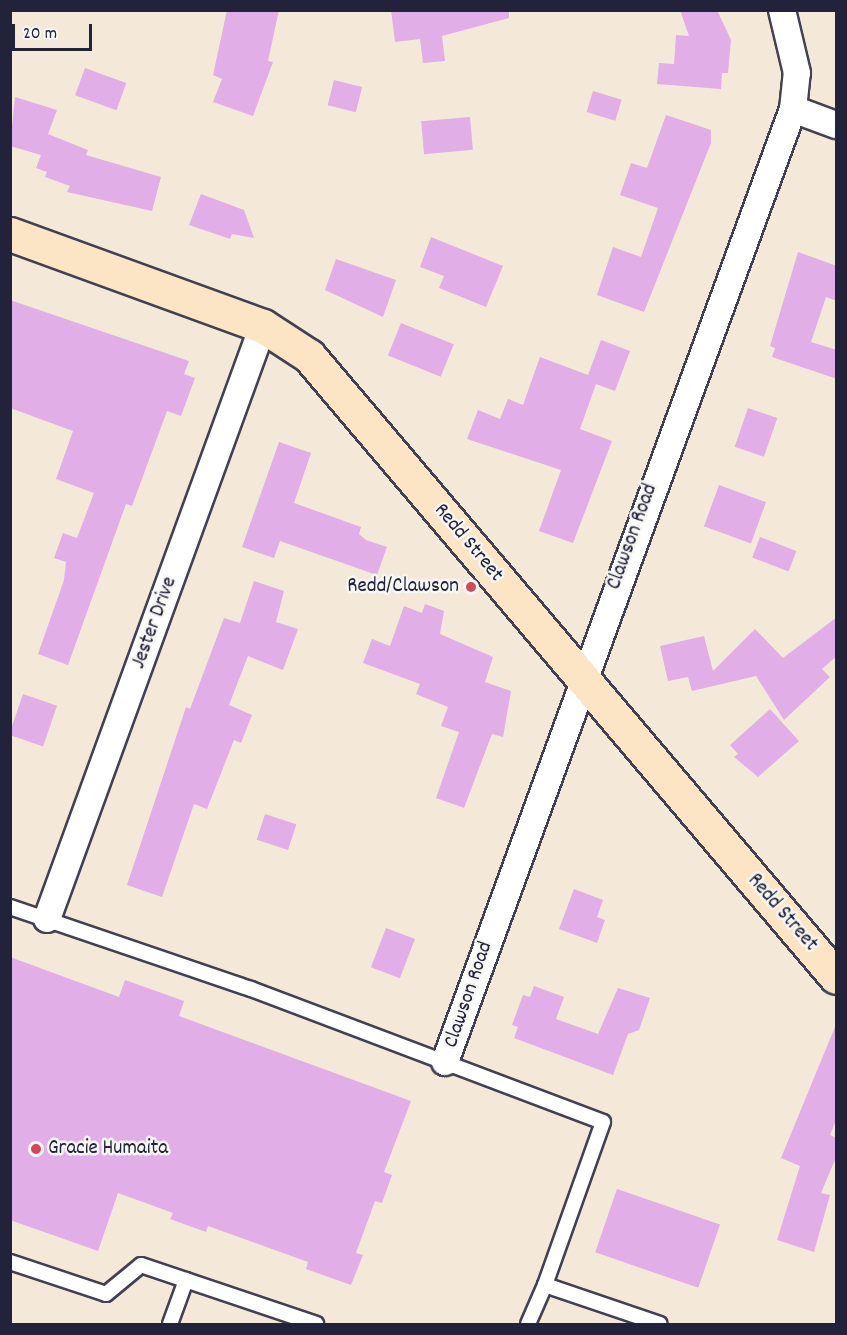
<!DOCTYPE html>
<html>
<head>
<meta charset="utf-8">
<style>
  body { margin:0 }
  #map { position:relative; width:847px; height:1335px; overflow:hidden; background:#f4e9d8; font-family:Dekko,sans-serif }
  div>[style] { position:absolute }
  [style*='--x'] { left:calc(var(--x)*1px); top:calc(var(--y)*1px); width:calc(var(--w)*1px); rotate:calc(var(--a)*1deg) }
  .building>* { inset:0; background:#e1aee7; transform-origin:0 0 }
  .roads { filter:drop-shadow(2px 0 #424053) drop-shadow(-2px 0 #424053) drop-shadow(0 2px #424053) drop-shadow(0 -2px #424053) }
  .lane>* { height:14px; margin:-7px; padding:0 7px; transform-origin:7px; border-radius:7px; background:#fff }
  .street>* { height:26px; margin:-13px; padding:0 13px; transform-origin:13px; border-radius:13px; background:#fff }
  .secondary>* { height:33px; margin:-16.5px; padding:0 16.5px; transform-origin:16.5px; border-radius:16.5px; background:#fce5c4 }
  .dots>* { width:16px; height:16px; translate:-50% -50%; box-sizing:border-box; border:3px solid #f6f6f2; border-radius:50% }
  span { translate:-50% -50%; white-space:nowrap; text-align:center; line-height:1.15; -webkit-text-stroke:5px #f6f6f2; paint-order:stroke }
  .street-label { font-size:21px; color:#22223b }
  .poi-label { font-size:21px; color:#22223b }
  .right { translate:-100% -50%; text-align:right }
  .left { translate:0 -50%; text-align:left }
  .frame { position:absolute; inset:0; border:12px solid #22223b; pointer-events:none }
  .scale { position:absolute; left:12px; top:24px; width:80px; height:27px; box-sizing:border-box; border:3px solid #22223b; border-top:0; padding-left:8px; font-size:18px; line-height:21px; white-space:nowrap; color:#22223b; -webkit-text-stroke:4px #f6f6f2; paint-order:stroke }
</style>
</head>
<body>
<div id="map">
  <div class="building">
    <i style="clip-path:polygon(227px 10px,279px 10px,268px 61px,273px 62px,253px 116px,213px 102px,222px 79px,213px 75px)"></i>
    <i style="clip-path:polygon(391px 10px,509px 10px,509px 18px,442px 36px,445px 61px,423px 63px,420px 39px,395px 42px)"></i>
    <i style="clip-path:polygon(680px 10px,717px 10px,731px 40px,728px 73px,722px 73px,721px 89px,657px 84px,659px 63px,674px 64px,676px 35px,689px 36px)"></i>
    <i style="left:85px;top:68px;width:44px;height:29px;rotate:20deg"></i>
    <i style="left:334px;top:80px;width:29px;height:26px;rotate:14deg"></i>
    <i style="left:593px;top:91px;width:30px;height:22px;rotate:17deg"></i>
    <i style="clip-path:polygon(15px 97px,57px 110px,48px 134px,88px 150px,86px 155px,161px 177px,152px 211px,67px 192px,70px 186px,45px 177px,47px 172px,36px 168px,41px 155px,10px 146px)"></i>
    <i style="clip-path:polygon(666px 115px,711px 130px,711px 143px,644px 312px,597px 295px,613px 247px,641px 257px,658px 208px,620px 195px,631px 163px,647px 168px)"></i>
    <i style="left:470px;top:117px;width:33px;height:49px;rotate:85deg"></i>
    <i style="clip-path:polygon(201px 194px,244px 210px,254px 238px,232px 234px,230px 239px,189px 225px)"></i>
    <i style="clip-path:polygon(431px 237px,503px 266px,486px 307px,439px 288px,444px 276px,420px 267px)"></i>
    <i style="clip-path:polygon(798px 252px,837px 266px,837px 301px,826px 297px,811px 342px,837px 350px,837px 379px,772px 357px,775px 348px,770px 346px)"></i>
    <i style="clip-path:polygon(336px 259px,396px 280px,383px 317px,325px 290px)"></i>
    <i style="clip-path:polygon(10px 300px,189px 361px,184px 374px,195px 378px,181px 416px,167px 411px,132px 506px,126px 504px,68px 665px,38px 654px,64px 580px,66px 562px,54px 558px,63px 533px,77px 538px,94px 493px,56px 479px,73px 431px,10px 408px)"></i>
    <i style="left:401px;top:323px;width:57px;height:35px;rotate:22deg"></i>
    <i style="clip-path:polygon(601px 340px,630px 351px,615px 391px,596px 384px,580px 429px,612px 441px,573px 543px,539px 531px,561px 470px,467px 439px,478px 410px,500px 419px,508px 399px,523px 405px,540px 357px,588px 375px)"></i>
    <i style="left:748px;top:408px;width:31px;height:41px;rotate:19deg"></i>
    <i style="clip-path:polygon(279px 442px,311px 453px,294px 503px,361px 527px,359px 534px,366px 540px,387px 547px,377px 575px,280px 541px,274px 558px,242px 547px)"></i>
    <i style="left:719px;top:485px;width:50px;height:44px;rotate:20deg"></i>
    <i style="left:760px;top:537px;width:39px;height:22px;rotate:21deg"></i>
    <i style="clip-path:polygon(254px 581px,284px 591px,276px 622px,298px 629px,283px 670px,248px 656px,229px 705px,252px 715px,241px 743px,234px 740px,207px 809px,194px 804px,162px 897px,127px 885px,186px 707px,190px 709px,224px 618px,240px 623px)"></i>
    <i style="clip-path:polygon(425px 604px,444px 611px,440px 634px,493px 657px,485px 682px,511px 691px,503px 737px,492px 734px,464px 808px,436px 798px,459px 732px,441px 726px,448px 707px,416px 694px,420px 684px,363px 663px,372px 639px,390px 646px,404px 606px,422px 613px)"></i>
    <i style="clip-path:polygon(837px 617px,837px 656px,822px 669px,830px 677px,784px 720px,756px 676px,692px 691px,688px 677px,668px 681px,660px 646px,704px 636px,713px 671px,755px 629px,783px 658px)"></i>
    <i style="left:23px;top:694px;width:36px;height:43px;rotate:19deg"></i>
    <i style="clip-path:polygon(770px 709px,799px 741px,758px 777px,734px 757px,738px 754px,730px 745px)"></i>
    <i style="left:265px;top:814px;width:33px;height:27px;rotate:18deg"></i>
    <i style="clip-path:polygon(574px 889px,603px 900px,597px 917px,605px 920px,597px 943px,559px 929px)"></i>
    <i style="left:386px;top:928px;width:31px;height:42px;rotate:21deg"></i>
    <i style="clip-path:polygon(10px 957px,119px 997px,125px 980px,184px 1001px,179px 1016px,411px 1101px,384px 1172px,392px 1175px,382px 1203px,375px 1201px,356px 1253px,363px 1255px,351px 1285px,306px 1269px,308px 1262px,208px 1226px,206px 1232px,170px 1219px,173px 1213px,118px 1193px,98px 1251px,10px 1220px)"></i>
    <i style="clip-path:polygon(534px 986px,564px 997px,556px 1019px,598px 1034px,618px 988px,650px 998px,639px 1030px,628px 1034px,613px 1075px,514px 1038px,518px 1027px,512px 1025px,523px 995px,530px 997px)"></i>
    <i style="clip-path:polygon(837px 1022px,837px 1118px,830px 1135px,837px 1138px,837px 1155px,821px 1193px,830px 1195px,814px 1252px,777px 1240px,800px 1166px,781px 1158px)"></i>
    <i style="left:617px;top:1189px;width:109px;height:67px;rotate:19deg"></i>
  </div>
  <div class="roads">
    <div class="lane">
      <i style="--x:10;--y:907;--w:255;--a:18.8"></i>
      <i style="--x:251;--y:989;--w:376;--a:20.7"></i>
      <i style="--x:603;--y:1122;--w:173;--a:109.6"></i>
      <i style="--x:10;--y:1262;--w:101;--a:18.4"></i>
      <i style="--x:106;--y:1294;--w:45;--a:-39.6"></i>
      <i style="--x:141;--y:1265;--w:185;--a:18.6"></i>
      <i style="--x:170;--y:1324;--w:47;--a:-70"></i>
      <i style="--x:528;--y:1324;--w:43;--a:-66.4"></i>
      <i style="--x:545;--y:1285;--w:121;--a:18.7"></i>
    </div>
    <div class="street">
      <i style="--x:793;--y:109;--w:46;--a:20.4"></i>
      <i style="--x:47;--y:919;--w:631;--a:-69.99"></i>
      <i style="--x:445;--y:1062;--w:1015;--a:-69.94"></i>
      <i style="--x:793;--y:109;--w:36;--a:-84"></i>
      <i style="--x:797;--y:73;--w:65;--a:-103.4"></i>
    </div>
    <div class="secondary">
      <i style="--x:10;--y:234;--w:269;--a:20"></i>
      <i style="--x:263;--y:326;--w:55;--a:33.1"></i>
      <i style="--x:309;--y:356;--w:814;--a:49.68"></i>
    </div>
  </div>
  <div class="dots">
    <i style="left:471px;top:587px;background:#d1495b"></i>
    <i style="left:36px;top:1149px;background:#d1495b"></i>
  </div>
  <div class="street-label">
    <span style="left:633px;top:537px;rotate:-70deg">Clawson Road</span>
    <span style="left:468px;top:543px;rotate:50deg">Redd Street</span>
    <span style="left:155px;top:623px;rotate:-70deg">Jester Drive</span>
    <span style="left:782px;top:913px;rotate:49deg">Redd Street</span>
    <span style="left:469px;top:995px;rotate:-71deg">Clawson Road</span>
  </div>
  <div class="poi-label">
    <span class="right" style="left:459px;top:587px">Redd/Clawson</span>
    <span class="left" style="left:48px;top:1149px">Gracie Humaita</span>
  </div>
  <div class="frame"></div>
  <div class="scale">20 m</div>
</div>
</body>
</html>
